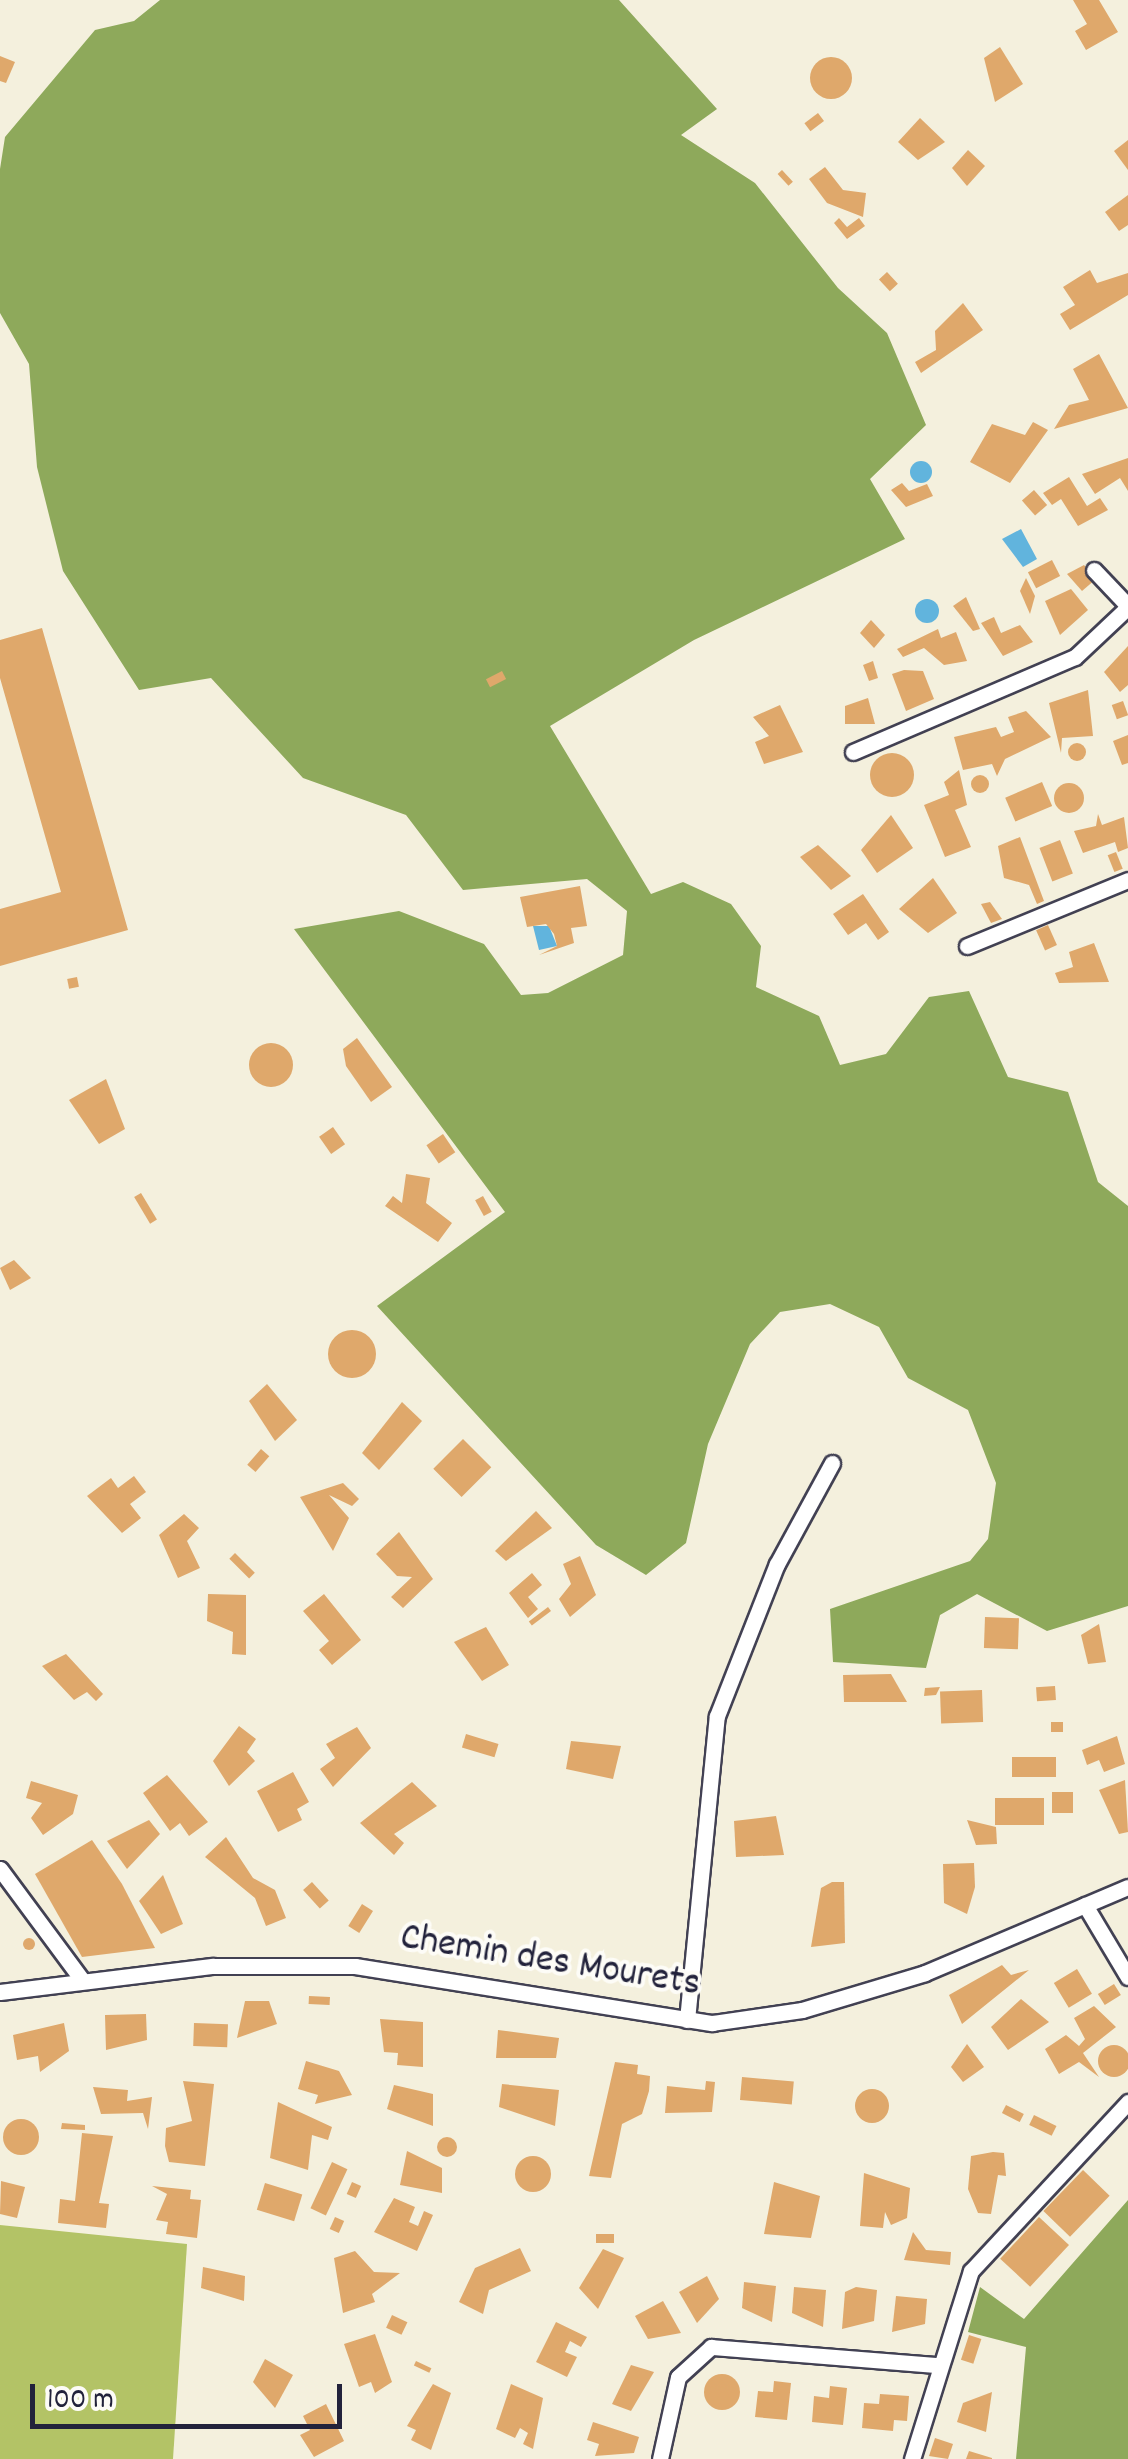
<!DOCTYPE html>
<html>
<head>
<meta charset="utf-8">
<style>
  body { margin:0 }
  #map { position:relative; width:1128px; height:2459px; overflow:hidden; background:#f4f0dd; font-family:Dekko,sans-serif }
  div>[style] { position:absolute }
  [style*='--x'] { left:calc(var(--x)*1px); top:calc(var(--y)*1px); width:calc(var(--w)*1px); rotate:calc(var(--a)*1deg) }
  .green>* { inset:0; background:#b3c366 }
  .forest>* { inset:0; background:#8ea95b }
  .water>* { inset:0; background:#61b4dd }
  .round { border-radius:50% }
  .building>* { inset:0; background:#dfa86b; transform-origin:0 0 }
  .roads { filter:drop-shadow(2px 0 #424153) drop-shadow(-2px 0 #424153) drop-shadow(0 2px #424153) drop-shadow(0 -2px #424153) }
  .street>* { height:15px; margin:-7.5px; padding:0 7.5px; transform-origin:7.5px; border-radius:7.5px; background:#fff }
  span { translate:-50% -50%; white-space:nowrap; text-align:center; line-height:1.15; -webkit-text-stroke:8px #fdfcf7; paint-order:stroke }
  .street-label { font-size:40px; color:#22223b }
  .scale { position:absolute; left:30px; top:2384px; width:312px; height:45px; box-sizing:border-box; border:5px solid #22223b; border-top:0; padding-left:12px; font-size:30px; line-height:35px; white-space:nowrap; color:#22223b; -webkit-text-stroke:8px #fdfcf7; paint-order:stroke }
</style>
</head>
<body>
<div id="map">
  <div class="green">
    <i style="clip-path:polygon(0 2225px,187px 2244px,173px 2459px,0 2459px)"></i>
  </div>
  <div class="forest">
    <i style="clip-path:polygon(160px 0,619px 0,717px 109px,681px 135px,755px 183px,838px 288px,887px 333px,926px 425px,870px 479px,905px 539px,694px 640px,550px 726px,651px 894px,683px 882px,731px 904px,761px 946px,756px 987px,819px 1016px,840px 1065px,886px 1054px,929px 997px,969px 991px,1008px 1077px,1068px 1092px,1098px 1182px,1128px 1206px,1128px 1606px,1047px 1631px,977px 1594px,940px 1615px,926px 1668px,833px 1662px,830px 1609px,970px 1561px,988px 1539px,996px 1483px,968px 1410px,908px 1378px,879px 1327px,830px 1304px,780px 1312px,750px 1344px,708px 1444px,686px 1543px,646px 1575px,596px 1545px,377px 1306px,505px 1212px,294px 929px,399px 911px,484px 944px,521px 995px,548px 993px,623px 955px,627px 911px,587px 879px,463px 890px,406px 815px,303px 778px,211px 678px,139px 690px,63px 571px,37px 467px,29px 364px,0 313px,0 169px,5px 137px,95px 30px,134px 21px)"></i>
    <i style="clip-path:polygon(1128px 2200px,1128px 2459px,1016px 2459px,1026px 2347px,968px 2332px,980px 2287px,1024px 2319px)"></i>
  </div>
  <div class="water">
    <i class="round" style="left:910px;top:461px;width:22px;height:22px"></i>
    <i style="clip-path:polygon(1021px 529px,1037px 559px,1023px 567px,1002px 539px)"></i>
    <i class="round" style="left:915px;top:599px;width:24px;height:24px"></i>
    <i style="clip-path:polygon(533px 926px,549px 926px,557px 946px,539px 950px)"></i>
  </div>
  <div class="building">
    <i style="clip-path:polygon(1073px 0,1099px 0,1118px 32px,1086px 50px,1075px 31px,1087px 24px)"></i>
    <i style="clip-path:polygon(1000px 47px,1023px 84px,995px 102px,984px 58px)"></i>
    <i style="clip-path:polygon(0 56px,15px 62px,6px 83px,0 81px)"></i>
    <i class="round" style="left:810px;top:57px;width:42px;height:42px"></i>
    <i style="left:818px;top:113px;width:10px;height:17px;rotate:53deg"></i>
    <i style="clip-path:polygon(920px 118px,945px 142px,918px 160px,898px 142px)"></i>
    <i style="clip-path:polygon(1128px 140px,1128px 170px,1114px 151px)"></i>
    <i style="clip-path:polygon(968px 150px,985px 166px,967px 186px,952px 168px)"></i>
    <i style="clip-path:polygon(825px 167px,843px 190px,866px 193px,863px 217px,827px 203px,809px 179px)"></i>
    <i style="left:782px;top:170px;width:16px;height:6px;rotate:47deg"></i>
    <i style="clip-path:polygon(1128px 195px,1128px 225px,1119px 231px,1105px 212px)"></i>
    <i style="clip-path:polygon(839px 218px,847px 227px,859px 218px,865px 226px,847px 239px,834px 223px)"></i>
    <i style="clip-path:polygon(1090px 270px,1097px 283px,1128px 273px,1128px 295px,1070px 330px,1060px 314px,1075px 305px,1063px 287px)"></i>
    <i style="left:887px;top:272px;width:16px;height:11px;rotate:47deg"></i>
    <i style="clip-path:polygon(963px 303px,983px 330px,921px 373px,915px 362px,936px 350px,935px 331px)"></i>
    <i style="clip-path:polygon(1099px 354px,1128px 408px,1054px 429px,1069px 405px,1089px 400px,1073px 369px)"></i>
    <i style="clip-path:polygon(1033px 422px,1048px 430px,1010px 483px,970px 462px,992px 424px,1025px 435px)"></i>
    <i style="clip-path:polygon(1128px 458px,1128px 491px,1120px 478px,1095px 494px,1082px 474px)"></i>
    <i style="clip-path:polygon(1069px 477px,1087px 506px,1100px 498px,1108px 510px,1078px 526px,1061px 499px,1052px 505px,1043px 493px)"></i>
    <i style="clip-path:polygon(902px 483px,909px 491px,927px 484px,933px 496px,906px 507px,891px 490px)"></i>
    <i style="left:1034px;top:490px;width:20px;height:16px;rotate:49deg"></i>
    <i style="left:1052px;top:560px;width:18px;height:27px;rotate:63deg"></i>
    <i style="clip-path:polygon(1084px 565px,1096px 579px,1082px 591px,1067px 574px)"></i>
    <i style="clip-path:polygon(1026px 578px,1035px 596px,1030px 614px,1020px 591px)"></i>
    <i style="clip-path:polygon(1071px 589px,1088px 610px,1060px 635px,1045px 601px)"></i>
    <i style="clip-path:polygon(966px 597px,980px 629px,973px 631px,953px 606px)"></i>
    <i style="clip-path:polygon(994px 617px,1001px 633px,1020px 625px,1033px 642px,1003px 656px,981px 623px)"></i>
    <i style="clip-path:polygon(871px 620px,885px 635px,874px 648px,860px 633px)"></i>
    <i style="clip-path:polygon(42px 628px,128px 930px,0 966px,0 909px,61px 892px,0 678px,0 640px)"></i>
    <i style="clip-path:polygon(938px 629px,941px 638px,956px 632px,967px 661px,944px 665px,924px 648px,903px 657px,897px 649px)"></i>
    <i style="clip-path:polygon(1128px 646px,1128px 685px,1120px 692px,1104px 672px)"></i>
    <i style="clip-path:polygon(873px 661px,878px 678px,869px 681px,863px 665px)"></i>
    <i style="clip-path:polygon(904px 670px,923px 671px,934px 699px,906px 711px,892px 674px)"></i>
    <i style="left:502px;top:671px;width:9px;height:18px;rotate:63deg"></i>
    <i style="clip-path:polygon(1088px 690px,1093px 736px,1062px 738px,1061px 753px,1049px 703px)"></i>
    <i style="clip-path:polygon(868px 698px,875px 724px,845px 724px,845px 706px)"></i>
    <i style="left:1123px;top:701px;width:15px;height:12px;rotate:70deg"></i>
    <i style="clip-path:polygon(780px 705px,803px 752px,764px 764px,755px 742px,769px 736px,753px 717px)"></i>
    <i style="clip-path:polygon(1026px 711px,1051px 737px,1005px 759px,997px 776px,992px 764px,963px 770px,954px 737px,996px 727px,1001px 737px,1014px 732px,1008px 717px)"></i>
    <i style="clip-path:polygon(1128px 735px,1128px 763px,1122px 765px,1113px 741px)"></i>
    <i class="round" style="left:1068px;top:743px;width:18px;height:18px"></i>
    <i class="round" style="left:870px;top:753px;width:44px;height:44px"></i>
    <i style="clip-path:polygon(959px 770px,967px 805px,955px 810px,971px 847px,945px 857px,924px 805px,949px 795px,944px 782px)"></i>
    <i class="round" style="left:971px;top:775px;width:18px;height:18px"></i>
    <i style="left:1042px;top:782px;width:26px;height:40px;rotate:67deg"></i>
    <i class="round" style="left:1054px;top:783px;width:30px;height:30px"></i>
    <i style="clip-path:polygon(1098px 814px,1102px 825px,1124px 817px,1128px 848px,1118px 852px,1115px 842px,1083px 853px,1074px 831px,1096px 826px)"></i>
    <i style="clip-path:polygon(891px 815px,913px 848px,877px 873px,861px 850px)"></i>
    <i style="clip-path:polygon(1020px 837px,1044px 901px,1037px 904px,1029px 885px,1004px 878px,998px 846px)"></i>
    <i style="left:1060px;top:840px;width:36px;height:22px;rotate:69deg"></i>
    <i style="clip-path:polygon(818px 845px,851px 876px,831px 890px,800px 857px)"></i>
    <i style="left:1116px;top:852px;width:18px;height:9px;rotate:68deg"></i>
    <i style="clip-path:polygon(933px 878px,957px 913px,928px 933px,899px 909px)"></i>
    <i style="clip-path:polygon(580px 886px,587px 926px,571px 928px,574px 943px,539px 955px,557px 946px,554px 934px,546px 924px,527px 927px,520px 897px)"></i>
    <i style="clip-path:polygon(863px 894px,889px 932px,878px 940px,866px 923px,848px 935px,833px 914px)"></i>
    <i style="clip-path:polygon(990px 902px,1002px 919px,991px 923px,981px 904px)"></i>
    <i style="left:1048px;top:925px;width:22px;height:13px;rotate:66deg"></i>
    <i style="clip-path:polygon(1094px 943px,1109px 982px,1059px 983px,1055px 973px,1073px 967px,1069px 952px)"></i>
    <i style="left:77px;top:977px;width:10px;height:10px;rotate:79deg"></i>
    <i style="clip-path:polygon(357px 1038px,392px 1087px,371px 1102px,346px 1066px,343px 1049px)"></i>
    <i class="round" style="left:249px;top:1043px;width:44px;height:44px"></i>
    <i style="clip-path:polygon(106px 1079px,125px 1129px,99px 1144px,69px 1100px)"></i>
    <i style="left:333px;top:1127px;width:21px;height:17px;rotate:55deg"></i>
    <i style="left:443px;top:1134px;width:22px;height:20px;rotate:56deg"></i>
    <i style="clip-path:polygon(406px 1174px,430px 1178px,426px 1203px,452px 1223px,438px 1242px,385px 1206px,393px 1196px,402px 1203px)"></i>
    <i style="left:141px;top:1193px;width:31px;height:8px;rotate:59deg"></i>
    <i style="left:483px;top:1196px;width:18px;height:9px;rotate:61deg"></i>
    <i style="clip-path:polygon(14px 1260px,31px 1278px,10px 1290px,0 1268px)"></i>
    <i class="round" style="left:328px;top:1330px;width:48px;height:48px"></i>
    <i style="clip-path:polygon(267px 1384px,297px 1420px,275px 1441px,249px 1401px)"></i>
    <i style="clip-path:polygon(402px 1402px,422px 1421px,379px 1470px,362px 1453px)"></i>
    <i style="left:463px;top:1439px;width:40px;height:42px;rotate:45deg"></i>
    <i style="left:261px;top:1449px;width:11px;height:21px;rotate:41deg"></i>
    <i style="clip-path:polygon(134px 1476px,146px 1492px,130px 1504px,141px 1518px,122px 1533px,87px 1496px,111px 1478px,118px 1488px)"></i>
    <i style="clip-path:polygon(343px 1483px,359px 1499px,352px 1506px,329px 1495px,349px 1518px,333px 1551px,300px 1497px)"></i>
    <i style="clip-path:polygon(536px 1511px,552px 1528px,506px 1561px,495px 1551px)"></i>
    <i style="clip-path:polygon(184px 1514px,199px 1528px,187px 1541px,200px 1568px,178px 1578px,159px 1535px)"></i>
    <i style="clip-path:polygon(399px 1532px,433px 1579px,403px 1608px,391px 1597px,412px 1577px,397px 1576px,376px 1554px)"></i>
    <i style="left:235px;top:1553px;width:28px;height:8px;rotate:45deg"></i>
    <i style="clip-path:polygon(580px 1556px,596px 1595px,570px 1617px,559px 1599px,571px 1584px,563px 1564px)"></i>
    <i style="clip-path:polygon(532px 1573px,542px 1585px,528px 1597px,538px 1609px,528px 1618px,509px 1593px)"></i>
    <i style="clip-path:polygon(208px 1594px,246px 1595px,246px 1655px,232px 1654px,233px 1632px,207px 1621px)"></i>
    <i style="clip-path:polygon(324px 1594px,361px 1640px,332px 1665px,319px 1650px,329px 1641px,303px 1611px)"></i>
    <i style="left:548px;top:1607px;width:5px;height:24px;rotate:53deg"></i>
    <i style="left:985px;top:1617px;width:34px;height:31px;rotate:2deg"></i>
    <i style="clip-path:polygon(1099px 1624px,1106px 1662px,1088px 1664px,1081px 1635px)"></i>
    <i style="clip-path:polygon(486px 1627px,509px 1665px,482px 1681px,454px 1642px)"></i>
    <i style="clip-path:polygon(66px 1654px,103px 1694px,96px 1701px,87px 1692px,74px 1700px,42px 1666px)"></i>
    <i style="clip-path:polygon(891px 1674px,907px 1702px,844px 1702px,843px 1675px)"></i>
    <i style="left:1055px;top:1686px;width:14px;height:19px;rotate:86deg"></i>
    <i style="clip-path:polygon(940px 1687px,936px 1695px,924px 1696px,925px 1688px)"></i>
    <i style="left:982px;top:1690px;width:32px;height:42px;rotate:88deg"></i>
    <i style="left:1051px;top:1722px;width:12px;height:10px"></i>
    <i style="clip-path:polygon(239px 1726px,256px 1739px,247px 1752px,255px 1761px,229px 1786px,213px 1761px)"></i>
    <i style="clip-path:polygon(357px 1727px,371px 1748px,333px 1787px,320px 1769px,335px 1758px,326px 1744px)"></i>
    <i style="left:466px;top:1734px;width:34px;height:14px;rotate:17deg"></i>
    <i style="clip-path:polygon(1117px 1736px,1125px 1764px,1104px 1772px,1099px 1760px,1087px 1765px,1082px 1750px)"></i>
    <i style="clip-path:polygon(571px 1741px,621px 1746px,613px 1779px,566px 1769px)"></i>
    <i style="left:1056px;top:1757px;width:20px;height:44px;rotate:90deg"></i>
    <i style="clip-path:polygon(293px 1772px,309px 1802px,297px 1809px,302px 1820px,278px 1832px,257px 1791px)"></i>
    <i style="clip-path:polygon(167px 1775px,208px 1822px,189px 1836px,180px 1823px,170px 1831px,143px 1793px)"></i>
    <i style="clip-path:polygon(1125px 1780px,1128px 1832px,1119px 1834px,1099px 1790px)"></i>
    <i style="clip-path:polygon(31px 1781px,78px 1795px,73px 1814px,43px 1835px,31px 1818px,42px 1803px,26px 1798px)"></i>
    <i style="clip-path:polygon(412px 1782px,437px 1806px,394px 1834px,404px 1843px,394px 1855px,360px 1823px)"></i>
    <i style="left:1073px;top:1792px;width:21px;height:21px;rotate:90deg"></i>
    <i style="left:1044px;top:1798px;width:27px;height:49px;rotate:90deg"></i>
    <i style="clip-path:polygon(776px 1816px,784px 1855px,736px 1857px,734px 1821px)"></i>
    <i style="clip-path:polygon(149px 1820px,160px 1834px,127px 1869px,107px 1841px)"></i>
    <i style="clip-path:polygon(967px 1820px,996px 1827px,997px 1844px,976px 1845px)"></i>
    <i style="clip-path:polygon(226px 1837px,253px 1878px,275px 1890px,286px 1918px,266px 1926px,255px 1898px,205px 1857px)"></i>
    <i style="clip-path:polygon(92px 1840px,122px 1884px,155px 1948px,82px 1957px,35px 1874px)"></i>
    <i style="clip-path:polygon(974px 1863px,975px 1887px,967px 1914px,944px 1903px,943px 1864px)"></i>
    <i style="clip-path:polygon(163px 1875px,183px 1924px,161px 1934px,139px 1901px)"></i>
    <i style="left:312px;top:1882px;width:25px;height:12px;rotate:48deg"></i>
    <i style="clip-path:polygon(832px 1882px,844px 1882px,845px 1943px,811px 1947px,821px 1888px)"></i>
    <i style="left:362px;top:1904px;width:13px;height:26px;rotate:32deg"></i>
    <i class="round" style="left:23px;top:1938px;width:12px;height:12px"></i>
    <i style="clip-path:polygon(1002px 1965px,1011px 1975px,1029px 1970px,962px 2024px,949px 1995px)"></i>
    <i style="left:1077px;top:1969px;width:29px;height:27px;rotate:59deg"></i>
    <i style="left:1114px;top:1984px;width:13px;height:19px;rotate:58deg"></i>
    <i style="left:309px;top:1996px;width:21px;height:8px;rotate:3deg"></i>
    <i style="clip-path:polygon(1021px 1999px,1049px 2022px,1008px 2050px,991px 2027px)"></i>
    <i style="clip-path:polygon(245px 2001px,269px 2001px,277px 2024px,237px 2038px)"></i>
    <i style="clip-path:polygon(1094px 2006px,1116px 2027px,1083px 2053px,1099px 2077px,1079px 2062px,1059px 2074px,1045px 2049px,1066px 2035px,1079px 2046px,1085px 2039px,1074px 2018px)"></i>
    <i style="clip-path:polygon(146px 2014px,147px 2040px,106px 2050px,105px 2015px)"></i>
    <i style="clip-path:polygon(380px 2019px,423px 2022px,423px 2067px,397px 2065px,398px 2053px,384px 2052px)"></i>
    <i style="clip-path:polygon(64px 2023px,69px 2051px,40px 2072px,38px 2056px,17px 2060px,13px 2035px)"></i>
    <i style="left:194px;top:2023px;width:34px;height:23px;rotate:2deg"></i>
    <i style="clip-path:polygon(498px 2030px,559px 2038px,556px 2058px,496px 2058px)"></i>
    <i style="clip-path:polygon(967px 2044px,984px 2067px,963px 2082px,951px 2067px)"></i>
    <i class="round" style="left:1098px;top:2045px;width:32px;height:32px"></i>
    <i style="clip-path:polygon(306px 2061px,339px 2071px,352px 2095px,315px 2104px,318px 2095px,298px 2089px)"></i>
    <i style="clip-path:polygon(615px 2062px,638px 2065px,637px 2074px,650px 2076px,649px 2091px,642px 2114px,622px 2124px,611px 2178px,589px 2176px)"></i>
    <i style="left:742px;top:2077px;width:52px;height:23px;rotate:5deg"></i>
    <i style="clip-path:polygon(183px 2081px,214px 2084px,205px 2166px,169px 2162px,165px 2146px,166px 2128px,192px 2121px)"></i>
    <i style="clip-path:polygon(706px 2081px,715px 2082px,712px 2112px,665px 2113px,667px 2086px,705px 2090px)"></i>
    <i style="clip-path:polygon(502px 2084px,559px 2090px,555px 2126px,499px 2107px)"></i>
    <i style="clip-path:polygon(394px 2085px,433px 2094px,433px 2126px,387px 2109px)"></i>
    <i style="clip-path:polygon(93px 2087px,128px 2090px,127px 2101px,152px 2097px,148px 2129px,143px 2113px,101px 2114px)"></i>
    <i class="round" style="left:855px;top:2089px;width:34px;height:34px"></i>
    <i style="clip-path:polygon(278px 2102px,332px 2127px,328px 2140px,312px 2135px,308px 2170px,270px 2158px)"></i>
    <i style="left:1006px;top:2105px;width:20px;height:9px;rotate:27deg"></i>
    <i style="left:1034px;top:2115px;width:25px;height:11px;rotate:26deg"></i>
    <i class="round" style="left:3px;top:2119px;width:36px;height:36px"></i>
    <i style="clip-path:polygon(62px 2123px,85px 2125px,85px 2130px,61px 2129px)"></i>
    <i style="clip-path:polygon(82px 2133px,113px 2136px,99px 2203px,109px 2204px,106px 2228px,58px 2223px,60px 2199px,75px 2201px)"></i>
    <i class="round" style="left:437px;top:2137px;width:20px;height:20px"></i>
    <i style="clip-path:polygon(407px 2151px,442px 2168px,442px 2193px,400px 2185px)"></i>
    <i style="clip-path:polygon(993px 2152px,1004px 2153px,1006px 2176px,998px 2175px,991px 2214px,978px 2213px,968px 2189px,971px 2156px)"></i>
    <i class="round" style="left:515px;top:2156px;width:36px;height:36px"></i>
    <i style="left:332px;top:2162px;width:17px;height:51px;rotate:25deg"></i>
    <i style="left:1083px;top:2170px;width:37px;height:57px;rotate:44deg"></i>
    <i style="clip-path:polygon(864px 2173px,910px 2188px,907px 2218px,891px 2225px,885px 2212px,883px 2228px,860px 2226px)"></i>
    <i style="clip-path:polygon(1px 2181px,25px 2187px,17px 2218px,0 2214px)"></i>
    <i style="left:352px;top:2182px;width:10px;height:13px;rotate:24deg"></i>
    <i style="clip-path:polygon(774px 2182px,820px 2196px,811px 2238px,764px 2234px)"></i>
    <i style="left:265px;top:2183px;width:39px;height:28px;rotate:17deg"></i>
    <i style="clip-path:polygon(152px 2186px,191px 2190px,190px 2199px,201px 2200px,197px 2238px,166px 2234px,168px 2222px,156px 2220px,167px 2194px)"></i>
    <i style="clip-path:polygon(394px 2198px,415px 2207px,409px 2222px,418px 2226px,424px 2211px,433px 2215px,417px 2251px,374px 2232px)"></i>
    <i style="left:335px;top:2217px;width:10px;height:13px;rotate:24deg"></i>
    <i style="left:1039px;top:2217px;width:41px;height:57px;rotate:43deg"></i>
    <i style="clip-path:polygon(913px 2232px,926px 2250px,951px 2252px,950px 2265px,904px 2260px)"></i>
    <i style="left:596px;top:2234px;width:18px;height:9px"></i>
    <i style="clip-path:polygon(520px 2248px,531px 2271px,489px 2290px,483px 2314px,459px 2302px,475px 2268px)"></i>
    <i style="clip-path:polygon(603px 2249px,624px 2258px,598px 2309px,579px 2288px)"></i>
    <i style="clip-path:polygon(355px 2251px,374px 2272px,400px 2273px,372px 2294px,375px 2302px,343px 2313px,334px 2258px)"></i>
    <i style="clip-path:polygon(203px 2267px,245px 2276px,244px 2301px,201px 2288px)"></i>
    <i style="clip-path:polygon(707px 2276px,719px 2299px,697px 2323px,679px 2292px)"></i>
    <i style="clip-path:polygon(744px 2282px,776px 2286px,772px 2322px,742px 2308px)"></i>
    <i style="clip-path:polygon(794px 2287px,826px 2290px,823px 2327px,792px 2313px)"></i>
    <i style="clip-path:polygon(856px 2287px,877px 2290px,874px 2321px,842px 2329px,845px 2292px)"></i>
    <i style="clip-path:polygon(896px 2296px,927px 2299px,925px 2324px,892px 2332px)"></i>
    <i style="clip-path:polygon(663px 2301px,681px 2333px,648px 2339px,635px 2316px)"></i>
    <i style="left:392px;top:2315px;width:17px;height:14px;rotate:25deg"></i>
    <i style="clip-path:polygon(556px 2322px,587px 2337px,581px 2347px,570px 2341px,565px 2352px,577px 2357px,567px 2377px,536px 2362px)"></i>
    <i style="clip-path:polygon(375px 2334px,392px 2382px,375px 2393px,371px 2382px,359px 2387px,344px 2344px)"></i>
    <i style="left:969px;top:2335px;width:13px;height:26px;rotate:18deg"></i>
    <i style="clip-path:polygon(265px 2359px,293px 2375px,275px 2408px,253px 2382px)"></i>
    <i style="left:416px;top:2361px;width:17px;height:5px;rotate:25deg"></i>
    <i style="clip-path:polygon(631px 2365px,654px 2372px,631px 2411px,612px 2404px)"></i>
    <i class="round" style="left:704px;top:2374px;width:36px;height:36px"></i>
    <i style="clip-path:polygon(774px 2381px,791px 2383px,787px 2420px,755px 2417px,758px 2391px,773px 2392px)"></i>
    <i style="clip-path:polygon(433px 2384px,451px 2393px,431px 2450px,411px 2440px,416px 2430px,407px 2426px)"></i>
    <i style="clip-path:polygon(511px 2384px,543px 2398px,533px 2449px,523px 2444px,528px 2433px,520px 2428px,515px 2438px,496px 2429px)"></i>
    <i style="clip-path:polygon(830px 2386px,847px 2388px,843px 2425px,812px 2422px,814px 2396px,829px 2398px)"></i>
    <i style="clip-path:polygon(992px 2392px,986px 2432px,957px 2422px,963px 2403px)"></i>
    <i style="clip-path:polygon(880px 2394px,909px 2396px,907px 2421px,894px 2420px,893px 2431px,862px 2428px,864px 2403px,879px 2404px)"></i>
    <i style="clip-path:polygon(326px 2404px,344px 2441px,314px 2457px,300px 2435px,310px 2430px,303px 2416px)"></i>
    <i style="clip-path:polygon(593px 2422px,639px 2437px,634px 2453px,595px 2456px,599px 2444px,587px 2440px)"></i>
    <i style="clip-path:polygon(935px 2438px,953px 2444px,948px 2459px,929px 2456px)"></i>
    <i style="clip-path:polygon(969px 2451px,992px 2458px,992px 2459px,966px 2459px)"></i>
  </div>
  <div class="roads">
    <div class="street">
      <i style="--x:1094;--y:570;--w:50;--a:46.6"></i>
      <i style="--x:853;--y:752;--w:241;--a:-23.2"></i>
      <i style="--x:1075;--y:657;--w:73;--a:-43.3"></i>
      <i style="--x:967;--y:946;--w:174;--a:-22.3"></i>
      <i style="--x:0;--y:1869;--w:139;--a:53.5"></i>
      <i style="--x:1085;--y:1905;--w:84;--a:59.2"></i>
      <i style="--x:0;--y:1992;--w:215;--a:-7"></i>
      <i style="--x:213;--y:1966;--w:142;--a:0"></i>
      <i style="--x:355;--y:1966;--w:362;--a:9.1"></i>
      <i style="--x:712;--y:2023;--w:91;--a:-8.2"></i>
      <i style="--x:802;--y:2010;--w:128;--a:-16.7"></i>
      <i style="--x:925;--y:1973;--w:220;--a:-23"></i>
      <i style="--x:687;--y:2020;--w:305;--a:-84.4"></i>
      <i style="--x:717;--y:1716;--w:163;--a:-68.5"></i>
      <i style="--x:777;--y:1564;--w:115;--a:-61.4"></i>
      <i style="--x:660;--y:2459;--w:84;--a:-77.6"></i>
      <i style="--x:678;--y:2377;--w:45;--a:-42.3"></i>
      <i style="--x:711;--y:2347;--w:227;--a:4.6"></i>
      <i style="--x:912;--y:2459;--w:197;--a:-72.6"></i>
      <i style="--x:971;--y:2271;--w:231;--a:-47.1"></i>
    </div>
  </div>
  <div class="street-label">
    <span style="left:550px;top:1963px;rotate:9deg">Chemin des Mourets</span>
  </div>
  <div class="scale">100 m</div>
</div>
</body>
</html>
